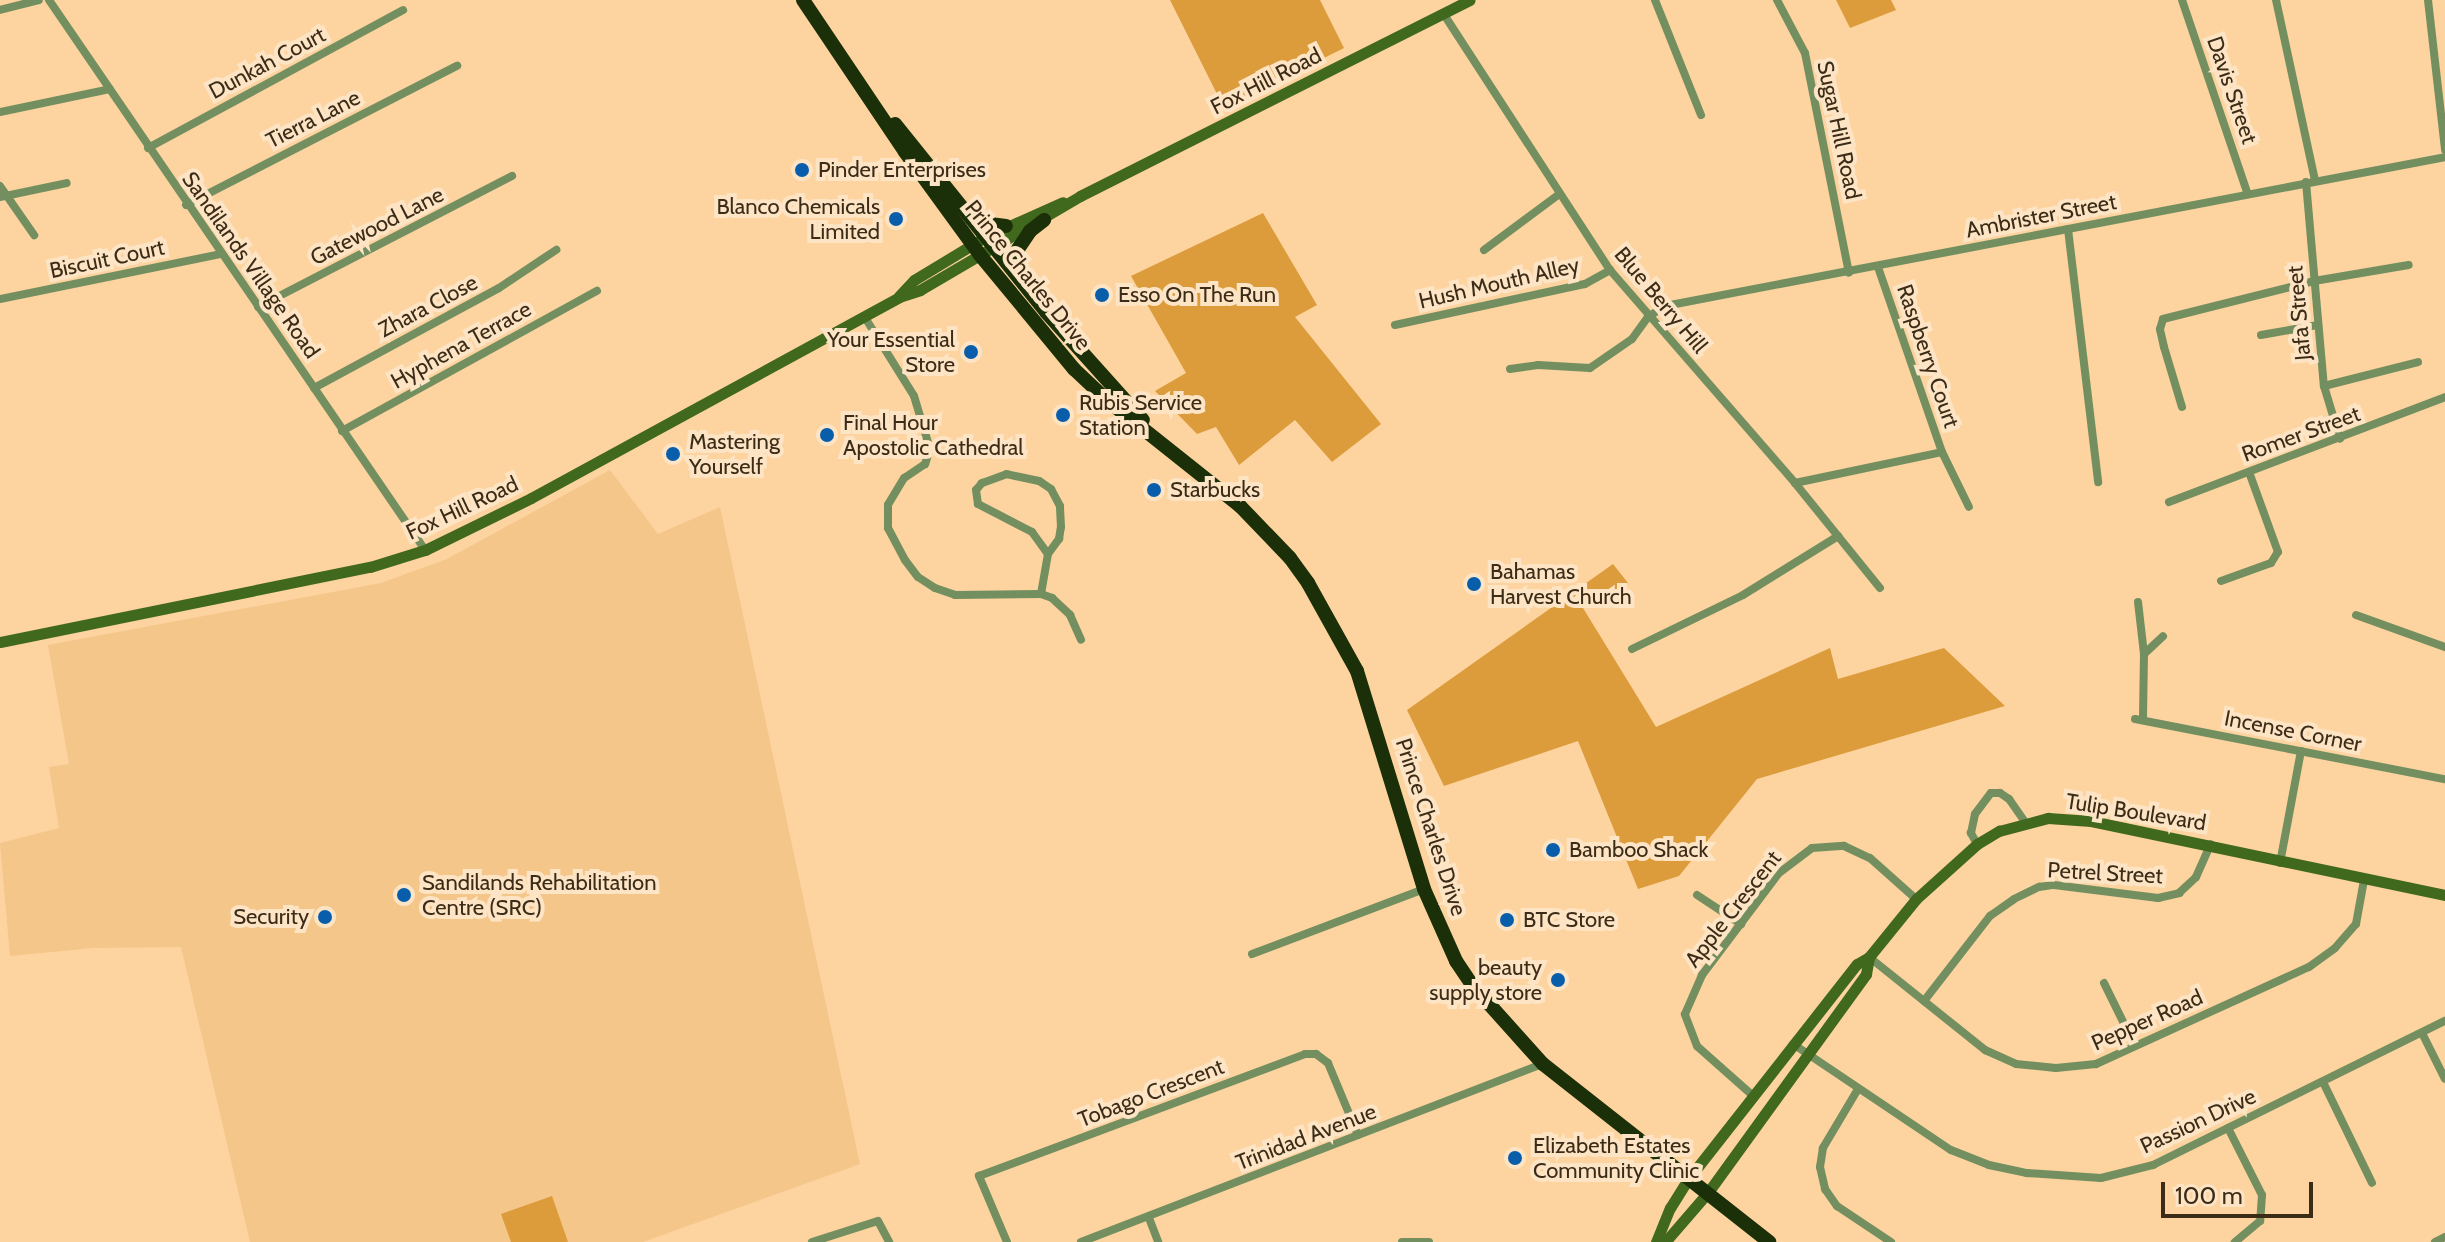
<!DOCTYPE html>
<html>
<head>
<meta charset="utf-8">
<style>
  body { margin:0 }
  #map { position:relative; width:2445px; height:1242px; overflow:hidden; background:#fdd39f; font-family:Cabin,sans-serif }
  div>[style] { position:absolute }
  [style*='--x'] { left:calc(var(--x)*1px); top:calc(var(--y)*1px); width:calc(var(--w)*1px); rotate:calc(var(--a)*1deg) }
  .built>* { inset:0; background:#f4c68a }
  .green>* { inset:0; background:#dd9c3b }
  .street>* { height:8px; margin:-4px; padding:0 4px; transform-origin:4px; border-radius:4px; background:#738f60 }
  .secondary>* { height:11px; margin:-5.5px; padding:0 5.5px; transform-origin:5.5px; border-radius:5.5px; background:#41691e }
  .highway>* { height:14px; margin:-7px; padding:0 7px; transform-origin:7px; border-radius:7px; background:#1b2f08 }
  .dots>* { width:22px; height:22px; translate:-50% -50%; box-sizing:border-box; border:4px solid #fde4c5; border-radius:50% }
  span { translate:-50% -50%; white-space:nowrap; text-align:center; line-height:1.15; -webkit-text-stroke:8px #fde4c5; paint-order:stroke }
  .street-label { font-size:22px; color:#3c2c17 }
  .poi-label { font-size:22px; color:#3c2c17 }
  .left { translate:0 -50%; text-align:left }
  .right { translate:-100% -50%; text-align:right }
  .scale { position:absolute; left:2161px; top:1182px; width:152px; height:36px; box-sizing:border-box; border:4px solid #3c2c17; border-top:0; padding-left:10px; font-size:24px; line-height:28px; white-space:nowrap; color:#3c2c17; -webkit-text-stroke:6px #fde4c5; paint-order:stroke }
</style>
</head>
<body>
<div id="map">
  <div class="built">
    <i style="clip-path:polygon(610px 470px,658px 534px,720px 507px,860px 1164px,643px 1242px,250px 1242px,181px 947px,93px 948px,10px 956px,0 843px,59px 828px,49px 767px,69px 764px,48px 645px,381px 583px,447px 559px)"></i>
  </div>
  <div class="green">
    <i style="clip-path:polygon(1170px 0,1320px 0,1344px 48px,1224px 108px)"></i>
    <i style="clip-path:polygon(1836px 0,1891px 0,1896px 10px,1850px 28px)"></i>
    <i style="clip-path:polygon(1263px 213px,1317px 305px,1295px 317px,1381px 424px,1332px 462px,1295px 420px,1239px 465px,1216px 427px,1197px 434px,1155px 391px,1186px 373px,1131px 276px)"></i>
    <i style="clip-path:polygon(1613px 564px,1628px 583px,1583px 608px,1656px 727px,1830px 648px,1838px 679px,1944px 648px,2005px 706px,1757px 779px,1679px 876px,1638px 889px,1578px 741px,1444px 786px,1407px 710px)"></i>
    <i style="clip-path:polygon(552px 1196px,568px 1242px,511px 1242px,501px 1214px)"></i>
  </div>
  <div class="street">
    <i style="--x:49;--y:0;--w:666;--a:55.64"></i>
    <i style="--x:1655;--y:0;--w:124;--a:68.2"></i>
    <i style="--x:1777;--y:0;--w:60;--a:62.2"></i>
    <i style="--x:1805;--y:53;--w:224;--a:78.7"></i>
    <i style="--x:2182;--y:0;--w:203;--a:71.3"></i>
    <i style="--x:2276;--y:0;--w:184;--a:77.8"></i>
    <i style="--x:2428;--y:0;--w:151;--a:83.5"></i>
    <i style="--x:0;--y:10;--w:40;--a:-14.4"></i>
    <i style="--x:1443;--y:13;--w:306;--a:57"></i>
    <i style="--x:1610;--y:270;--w:282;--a:49"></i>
    <i style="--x:1795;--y:483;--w:135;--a:51"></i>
    <i style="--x:0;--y:112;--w:112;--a:-11.8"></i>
    <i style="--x:148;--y:148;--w:290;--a:-28.4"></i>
    <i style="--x:2306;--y:182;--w:205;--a:85"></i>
    <i style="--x:2324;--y:386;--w:55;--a:73.2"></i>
    <i style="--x:0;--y:186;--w:60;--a:55.2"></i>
    <i style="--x:0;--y:197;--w:68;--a:-11.8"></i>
    <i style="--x:186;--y:205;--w:305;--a:-27.2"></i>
    <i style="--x:2068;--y:229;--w:255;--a:83.2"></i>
    <i style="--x:1484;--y:250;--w:92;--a:-36.6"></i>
    <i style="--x:0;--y:299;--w:226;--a:-11.5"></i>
    <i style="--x:258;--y:307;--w:286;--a:-27.3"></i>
    <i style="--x:864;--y:316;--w:94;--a:58"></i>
    <i style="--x:914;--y:396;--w:55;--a:73.2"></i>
    <i style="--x:930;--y:449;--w:16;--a:108"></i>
    <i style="--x:925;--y:464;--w:25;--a:146"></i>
    <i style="--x:904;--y:478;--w:31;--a:121"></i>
    <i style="--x:888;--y:505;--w:23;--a:90"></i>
    <i style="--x:888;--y:528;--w:36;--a:62"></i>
    <i style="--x:905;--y:560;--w:21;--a:53"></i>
    <i style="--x:918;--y:577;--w:20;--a:33"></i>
    <i style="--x:935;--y:588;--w:21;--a:19"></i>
    <i style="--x:955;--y:595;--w:86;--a:-0.7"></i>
    <i style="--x:1041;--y:594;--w:12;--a:20"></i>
    <i style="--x:1052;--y:598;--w:25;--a:43"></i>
    <i style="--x:1070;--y:615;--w:27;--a:66"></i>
    <i style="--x:1395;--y:325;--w:194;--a:-12.2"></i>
    <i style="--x:1585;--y:284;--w:29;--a:-29"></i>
    <i style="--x:2261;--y:335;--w:58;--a:-10"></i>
    <i style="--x:1510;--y:369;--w:28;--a:-8"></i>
    <i style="--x:1538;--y:365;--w:52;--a:3.3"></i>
    <i style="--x:1590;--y:368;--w:51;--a:-34.6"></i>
    <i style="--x:1632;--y:339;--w:27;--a:-54"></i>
    <i style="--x:1648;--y:317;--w:20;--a:-33"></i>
    <i style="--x:1665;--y:306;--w:794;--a:-10.81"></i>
    <i style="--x:2324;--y:386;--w:97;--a:-14.3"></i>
    <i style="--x:314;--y:388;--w:210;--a:-28.4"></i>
    <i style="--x:499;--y:288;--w:69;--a:-33.7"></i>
    <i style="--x:2182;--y:407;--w:63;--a:-106.7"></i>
    <i style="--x:2164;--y:347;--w:18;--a:-103"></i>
    <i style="--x:2160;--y:329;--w:10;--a:-73"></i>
    <i style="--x:2163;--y:319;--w:156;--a:-14.1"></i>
    <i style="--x:2314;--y:281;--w:96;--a:-9.6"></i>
    <i style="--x:342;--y:431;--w:291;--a:-28.8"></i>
    <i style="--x:1942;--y:452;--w:61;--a:63.9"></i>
    <i style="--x:1795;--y:483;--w:150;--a:-11.9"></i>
    <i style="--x:1942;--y:452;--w:196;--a:-109.1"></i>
    <i style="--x:2169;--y:502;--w:295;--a:-20.8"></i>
    <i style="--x:2221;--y:581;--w:53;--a:-19.8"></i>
    <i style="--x:2271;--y:563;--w:13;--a:-58"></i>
    <i style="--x:2278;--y:552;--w:85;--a:-109.9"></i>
    <i style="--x:1041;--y:594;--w:41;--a:-80.1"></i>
    <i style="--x:1048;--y:554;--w:19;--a:-54"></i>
    <i style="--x:1059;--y:539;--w:12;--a:-81"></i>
    <i style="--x:1061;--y:527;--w:21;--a:-93"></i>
    <i style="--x:1060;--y:506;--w:19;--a:-118"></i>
    <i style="--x:1051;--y:489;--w:14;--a:-146"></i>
    <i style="--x:1039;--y:481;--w:33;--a:-168"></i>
    <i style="--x:1007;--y:474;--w:27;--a:160"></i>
    <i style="--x:982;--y:483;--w:9;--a:131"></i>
    <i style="--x:976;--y:490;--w:14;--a:82"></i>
    <i style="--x:978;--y:504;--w:61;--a:27.4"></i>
    <i style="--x:1032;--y:532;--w:27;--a:54"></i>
    <i style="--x:2138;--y:602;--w:52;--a:83.4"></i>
    <i style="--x:2144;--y:654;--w:66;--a:90.9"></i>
    <i style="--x:2356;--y:615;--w:95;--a:19.8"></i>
    <i style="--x:1632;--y:649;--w:123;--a:-25.9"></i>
    <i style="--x:1743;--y:595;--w:112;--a:-31.8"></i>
    <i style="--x:2144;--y:654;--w:26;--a:-43"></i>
    <i style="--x:2135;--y:719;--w:316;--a:11"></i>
    <i style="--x:1977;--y:844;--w:13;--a:-119"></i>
    <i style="--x:1971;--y:833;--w:19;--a:-78"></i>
    <i style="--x:1975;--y:814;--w:26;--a:-53"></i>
    <i style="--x:1991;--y:793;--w:9;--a:0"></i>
    <i style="--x:2000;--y:793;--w:11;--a:34"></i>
    <i style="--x:2009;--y:799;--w:28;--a:55"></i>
    <i style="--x:2280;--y:863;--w:114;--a:-79.4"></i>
    <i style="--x:1697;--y:895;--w:53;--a:33.4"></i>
    <i style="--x:1252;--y:954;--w:184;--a:-20.7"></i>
    <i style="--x:1869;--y:957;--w:149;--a:38.7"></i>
    <i style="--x:1985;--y:1050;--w:34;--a:24"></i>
    <i style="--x:2016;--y:1064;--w:40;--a:5.7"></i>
    <i style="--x:2056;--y:1068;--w:40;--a:-5.7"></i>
    <i style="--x:2096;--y:1064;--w:234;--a:-24.5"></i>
    <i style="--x:2309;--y:967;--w:32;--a:-36"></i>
    <i style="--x:2335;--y:948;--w:32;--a:-49"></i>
    <i style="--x:2356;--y:924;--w:45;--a:-79.7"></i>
    <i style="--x:2104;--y:983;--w:70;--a:63.8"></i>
    <i style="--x:1924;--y:1001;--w:108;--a:-52.2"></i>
    <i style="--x:1990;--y:916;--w:29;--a:-35"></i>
    <i style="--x:2014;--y:899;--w:28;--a:-26"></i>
    <i style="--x:2039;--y:887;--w:15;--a:-8"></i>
    <i style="--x:2054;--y:885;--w:105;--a:7.1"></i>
    <i style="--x:2158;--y:898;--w:22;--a:-13"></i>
    <i style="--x:2179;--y:893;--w:23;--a:-43"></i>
    <i style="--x:2196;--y:877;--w:36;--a:-66"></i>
    <i style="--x:2422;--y:1033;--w:51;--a:63.4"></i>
    <i style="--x:1793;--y:1044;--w:190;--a:33.9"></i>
    <i style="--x:1951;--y:1150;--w:41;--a:21.5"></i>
    <i style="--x:1989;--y:1165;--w:39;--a:12"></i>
    <i style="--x:2027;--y:1173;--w:74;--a:3.9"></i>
    <i style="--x:2101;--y:1178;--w:54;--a:-14"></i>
    <i style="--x:2153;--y:1165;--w:326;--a:-26.3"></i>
    <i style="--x:2323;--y:1082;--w:112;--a:64.1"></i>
    <i style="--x:1858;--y:1089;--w:69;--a:120.7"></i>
    <i style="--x:1823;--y:1148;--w:19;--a:99"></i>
    <i style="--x:1820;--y:1167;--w:23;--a:77"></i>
    <i style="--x:1825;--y:1189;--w:21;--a:55"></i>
    <i style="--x:1837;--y:1206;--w:65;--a:33.7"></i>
    <i style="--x:1751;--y:1094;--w:72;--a:-138.4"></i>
    <i style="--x:1697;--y:1046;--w:34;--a:-111"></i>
    <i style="--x:1685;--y:1014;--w:43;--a:-66.4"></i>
    <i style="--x:1702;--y:975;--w:128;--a:-53"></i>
    <i style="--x:1779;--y:873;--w:41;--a:-37.1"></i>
    <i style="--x:1812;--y:848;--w:32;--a:-4"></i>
    <i style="--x:1844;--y:846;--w:29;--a:25"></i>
    <i style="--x:1870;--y:858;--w:62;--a:41.7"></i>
    <i style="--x:2228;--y:1128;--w:75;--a:63.1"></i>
    <i style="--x:2262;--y:1195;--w:26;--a:94"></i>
    <i style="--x:2260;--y:1221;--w:33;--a:140"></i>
    <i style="--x:1149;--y:1218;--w:26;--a:69"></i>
    <i style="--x:812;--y:1242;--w:69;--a:-17.7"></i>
    <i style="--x:878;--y:1221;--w:24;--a:62"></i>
    <i style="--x:1007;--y:1242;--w:72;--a:-113"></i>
    <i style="--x:979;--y:1176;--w:348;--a:-20.5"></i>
    <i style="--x:1305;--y:1054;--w:11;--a:0"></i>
    <i style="--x:1316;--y:1054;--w:15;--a:37"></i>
    <i style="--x:1328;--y:1063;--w:78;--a:67.4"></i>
    <i style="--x:1081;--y:1242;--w:495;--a:-21.1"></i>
    <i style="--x:1402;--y:1242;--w:27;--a:0"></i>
    <i style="--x:2435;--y:1242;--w:11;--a:-27"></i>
  </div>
  <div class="secondary">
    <i style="--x:899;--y:296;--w:22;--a:-47"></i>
    <i style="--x:914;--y:280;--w:83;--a:-31.2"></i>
    <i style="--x:985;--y:237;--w:85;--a:-24.2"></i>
    <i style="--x:0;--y:642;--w:378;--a:-11.5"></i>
    <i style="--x:370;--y:567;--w:58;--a:-17.2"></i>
    <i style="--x:425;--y:550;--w:118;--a:-26.1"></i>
    <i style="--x:531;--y:498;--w:419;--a:-28.6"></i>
    <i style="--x:899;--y:297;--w:22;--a:-18"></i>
    <i style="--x:920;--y:290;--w:186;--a:-30.4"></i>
    <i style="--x:1080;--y:196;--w:436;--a:-26.7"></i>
    <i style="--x:1656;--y:1242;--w:37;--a:-68"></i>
    <i style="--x:1670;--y:1208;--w:36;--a:-58"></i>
    <i style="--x:1689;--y:1178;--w:272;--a:-51.9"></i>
    <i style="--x:1857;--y:964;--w:14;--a:-30"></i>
    <i style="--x:1869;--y:957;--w:75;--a:-51"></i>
    <i style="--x:1916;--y:899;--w:82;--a:-42"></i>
    <i style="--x:1977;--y:844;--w:26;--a:-31"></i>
    <i style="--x:1999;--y:831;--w:51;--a:-14.9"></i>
    <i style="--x:2048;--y:818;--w:43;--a:4"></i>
    <i style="--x:2091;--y:821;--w:362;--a:11.8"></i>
    <i style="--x:1665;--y:1242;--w:67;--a:-49.2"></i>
    <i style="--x:1709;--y:1191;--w:268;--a:-54.1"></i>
    <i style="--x:1866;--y:974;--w:17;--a:-80"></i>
  </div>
  <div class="highway">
    <i style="--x:803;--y:0;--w:183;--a:56.1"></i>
    <i style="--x:905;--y:152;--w:127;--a:53.9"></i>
    <i style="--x:980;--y:255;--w:148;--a:50.5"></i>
    <i style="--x:1074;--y:369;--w:47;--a:43.3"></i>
    <i style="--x:1108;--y:401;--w:169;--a:38.5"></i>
    <i style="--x:1240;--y:506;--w:72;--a:46.1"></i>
    <i style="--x:1290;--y:558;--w:31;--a:54"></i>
    <i style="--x:1308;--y:583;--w:101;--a:60.9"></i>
    <i style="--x:1357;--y:671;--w:228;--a:72.9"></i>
    <i style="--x:1424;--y:889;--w:79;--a:66"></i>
    <i style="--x:1456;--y:961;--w:29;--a:56"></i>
    <i style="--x:1472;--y:985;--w:106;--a:48.1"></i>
    <i style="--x:1543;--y:1064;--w:288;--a:38.2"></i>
    <i style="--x:895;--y:124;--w:241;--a:51.2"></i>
    <i style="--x:1046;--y:312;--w:145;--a:48.1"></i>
    <i style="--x:970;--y:213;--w:23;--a:29"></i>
    <i style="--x:990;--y:224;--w:16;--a:7"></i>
    <i style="--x:1018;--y:276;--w:11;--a:-105"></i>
    <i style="--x:1015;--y:265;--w:16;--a:-79"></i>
    <i style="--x:1018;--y:249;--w:22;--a:-56"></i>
    <i style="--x:1030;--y:231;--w:18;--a:-38"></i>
  </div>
  <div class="dots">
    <i style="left:802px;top:170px;background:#095eac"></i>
    <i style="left:896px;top:219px;background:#095eac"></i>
    <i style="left:1102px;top:295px;background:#095eac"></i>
    <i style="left:971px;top:352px;background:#095eac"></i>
    <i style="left:1063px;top:415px;background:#095eac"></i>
    <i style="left:827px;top:435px;background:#095eac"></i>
    <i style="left:673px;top:454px;background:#095eac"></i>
    <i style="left:1154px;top:490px;background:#095eac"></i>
    <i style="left:1474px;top:584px;background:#095eac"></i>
    <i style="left:1553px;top:850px;background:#095eac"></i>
    <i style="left:404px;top:895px;background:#095eac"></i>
    <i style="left:325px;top:917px;background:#095eac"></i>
    <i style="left:1507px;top:920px;background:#095eac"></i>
    <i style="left:1558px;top:980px;background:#095eac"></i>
    <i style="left:1515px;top:1158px;background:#095eac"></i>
  </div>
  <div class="street-label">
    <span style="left:267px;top:63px;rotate:-28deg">Dunkah Court</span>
    <span style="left:1266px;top:81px;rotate:-27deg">Fox Hill Road</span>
    <span style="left:2232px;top:90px;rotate:71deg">Davis Street</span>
    <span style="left:313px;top:119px;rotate:-27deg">Tierra Lane</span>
    <span style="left:1839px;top:130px;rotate:78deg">Sugar Hill Road</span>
    <span style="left:2041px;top:216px;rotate:-11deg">Ambrister Street</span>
    <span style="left:377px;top:226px;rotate:-27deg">Gatewood Lane</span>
    <span style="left:107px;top:259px;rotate:-12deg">Biscuit Court</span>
    <span style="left:251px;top:265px;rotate:55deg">Sandilands Village Road</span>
    <span style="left:1028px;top:275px;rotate:51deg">Prince Charles Drive</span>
    <span style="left:1499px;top:283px;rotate:-13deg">Hush Mouth Alley</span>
    <span style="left:1661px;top:300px;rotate:50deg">Blue Berry Hill</span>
    <span style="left:428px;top:306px;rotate:-28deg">Zhara Close</span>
    <span style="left:2299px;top:313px;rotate:-95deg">Jafa Street</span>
    <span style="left:461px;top:345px;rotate:-29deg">Hyphena Terrace</span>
    <span style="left:1928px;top:356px;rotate:71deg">Raspberry Court</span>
    <span style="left:2301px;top:434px;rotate:-20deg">Romer Street</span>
    <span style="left:462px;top:508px;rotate:-25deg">Fox Hill Road</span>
    <span style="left:2293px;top:731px;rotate:11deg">Incense Corner</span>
    <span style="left:2136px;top:812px;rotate:9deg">Tulip Boulevard</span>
    <span style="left:1431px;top:827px;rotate:72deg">Prince Charles Drive</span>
    <span style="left:2105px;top:873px;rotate:3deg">Petrel Street</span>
    <span style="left:1733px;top:909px;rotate:-52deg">Apple Crescent</span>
    <span style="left:2147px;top:1020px;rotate:-24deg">Pepper Road</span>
    <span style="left:1151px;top:1093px;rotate:-21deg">Tobago Crescent</span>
    <span style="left:2198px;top:1121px;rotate:-25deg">Passion Drive</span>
    <span style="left:1306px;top:1137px;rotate:-21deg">Trinidad Avenue</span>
  </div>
  <div class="poi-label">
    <span class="left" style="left:818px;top:170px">Pinder Enterprises</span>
    <span class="right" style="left:880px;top:219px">Blanco Chemicals<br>Limited</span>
    <span class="left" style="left:1118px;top:295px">Esso On The Run</span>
    <span class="right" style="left:955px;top:352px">Your Essential<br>Store</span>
    <span class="left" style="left:1079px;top:415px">Rubis Service<br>Station</span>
    <span class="left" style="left:843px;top:435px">Final Hour<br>Apostolic Cathedral</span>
    <span class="left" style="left:689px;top:454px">Mastering<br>Yourself</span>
    <span class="left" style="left:1170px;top:490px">Starbucks</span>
    <span class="left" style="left:1490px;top:584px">Bahamas<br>Harvest Church</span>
    <span class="left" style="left:1569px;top:850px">Bamboo Shack</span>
    <span class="left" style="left:422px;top:895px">Sandilands Rehabilitation<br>Centre (SRC)</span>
    <span class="right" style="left:309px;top:917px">Security</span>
    <span class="left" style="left:1523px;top:920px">BTC Store</span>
    <span class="right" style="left:1542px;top:980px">beauty<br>supply store</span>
    <span class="left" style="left:1533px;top:1158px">Elizabeth Estates<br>Community Clinic</span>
  </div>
  <div class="scale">100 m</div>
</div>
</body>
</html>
